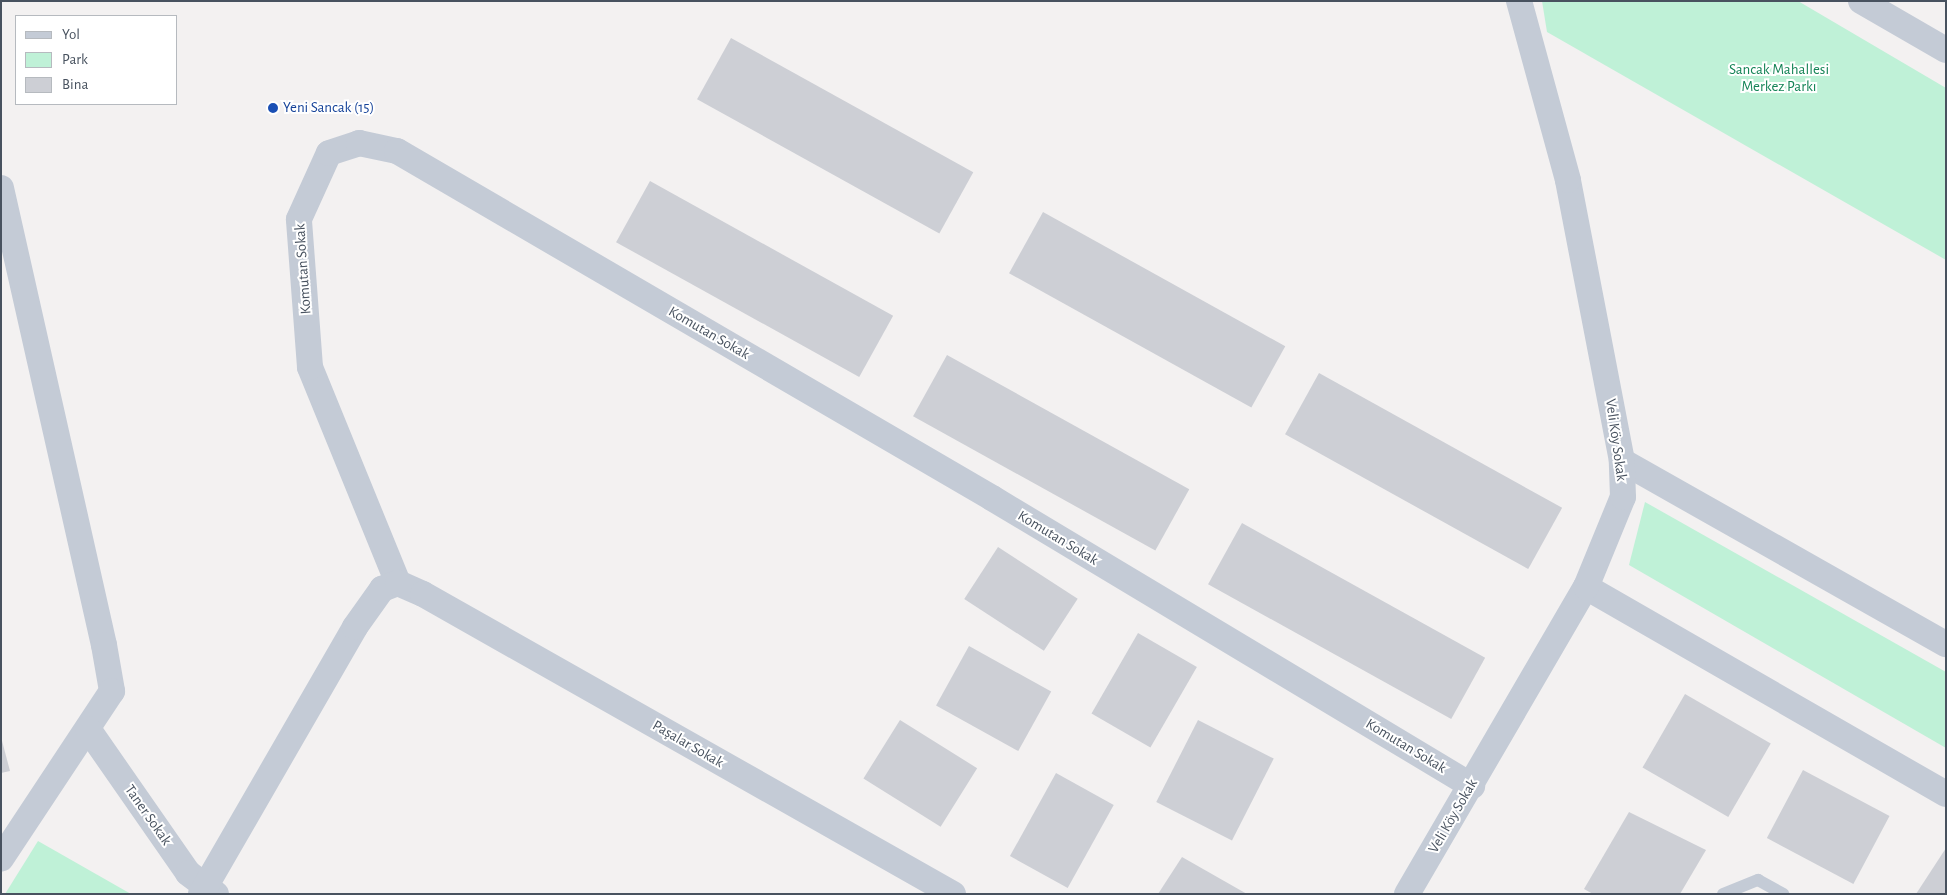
<!DOCTYPE html>
<html>
<head>
<meta charset="utf-8">
<style>
  body { margin:0 }
  #map { position:relative; width:1947px; height:895px; overflow:hidden; background:#f3f1f1; font-family:"Alegreya Sans",sans-serif }
  div>[style] { position:absolute }
  [style*='--x'] { left:calc(var(--x)*1px); top:calc(var(--y)*1px); width:calc(var(--w)*1px); rotate:calc(var(--a)*1deg) }
  .green>* { inset:0; background:#bff1d7 }
  .building>* { inset:0; background:#cdcfd5; transform-origin:0 0 }
  .lane>* { height:12px; margin:-6px; padding:0 6px; transform-origin:6px; border-radius:6px; background:#c4cbd6 }
  .street>* { height:26px; margin:-13px; padding:0 13px; transform-origin:13px; border-radius:13px; background:#c4cbd6 }
  .dots>* { width:14px; height:14px; translate:-50% -50%; box-sizing:border-box; border:2px solid #fff; border-radius:50% }
  span { translate:-50% -50%; white-space:nowrap; text-align:center; line-height:1.15; -webkit-text-stroke:4px #fff; paint-order:stroke }
  .park-label { font-size:15px; color:#158457 }
  .transit-label { font-size:15px; color:#164399 }
  .left { translate:0 -50%; text-align:left }
  .street-label { font-size:15px; color:#48525f }
  .frame { position:absolute; inset:0; border:2px solid #48525f; pointer-events:none }
  .legend { position:absolute; left:15px; top:15px; width:162px; height:90px; box-sizing:border-box; background:#fff; border:1px solid #b6babf; margin:0; padding:6px 9px; list-style:none; font-size:15px; color:#48525f }
  .legend li { display:flex; align-items:center; gap:10px; height:25px }
  .legend b { width:25px; border:1px solid #b6babf }
</style>
</head>
<body>
<div id="map">
  <div class="green">
    <i style="clip-path:polygon(1542px 1px,1798px 1px,1946px 88px,1946px 260px,1547px 32px)"></i>
    <i style="clip-path:polygon(1645px 502px,1946px 672px,1946px 748px,1629px 565px)"></i>
    <i style="clip-path:polygon(38px 841px,131px 894px,5px 894px)"></i>
  </div>
  <div class="building">
    <i style="left:731px;top:38px;width:277px;height:70px;rotate:29deg"></i>
    <i style="left:650px;top:181px;width:278px;height:70px;rotate:29deg"></i>
    <i style="left:1043px;top:212px;width:277px;height:70px;rotate:29deg"></i>
    <i style="left:947px;top:355px;width:277px;height:70px;rotate:29deg"></i>
    <i style="left:1319px;top:373px;width:278px;height:70px;rotate:29deg"></i>
    <i style="left:1242px;top:523px;width:278px;height:70px;rotate:29deg"></i>
    <i style="left:998px;top:547px;width:95px;height:62px;rotate:33deg"></i>
    <i style="left:1138px;top:633px;width:68px;height:93px;rotate:30deg"></i>
    <i style="left:969px;top:646px;width:94px;height:68px;rotate:29deg"></i>
    <i style="left:1685px;top:694px;width:99px;height:85px;rotate:30deg"></i>
    <i style="left:900px;top:720px;width:91px;height:69px;rotate:32deg"></i>
    <i style="left:1198px;top:720px;width:85px;height:92px;rotate:27deg"></i>
    <i style="clip-path:polygon(1px 737px,10px 771px,1px 773px)"></i>
    <i style="left:1803px;top:770px;width:98px;height:77px;rotate:28deg"></i>
    <i style="left:1056px;top:773px;width:66px;height:95px;rotate:29deg"></i>
    <i style="clip-path:polygon(1629px 812px,1706px 850px,1680px 894px,1593px 894px,1584px 889px)"></i>
    <i style="clip-path:polygon(1946px 848px,1946px 894px,1916px 894px)"></i>
    <i style="clip-path:polygon(1182px 857px,1247px 894px,1158px 894px)"></i>
  </div>
  <div class="lane">
    <i style="--x:1723;--y:894;--w:38;--a:-22"></i>
    <i style="--x:1758;--y:880;--w:29;--a:29"></i>
  </div>
  <div class="street">
    <i style="--x:1861;--y:1;--w:98;--a:30"></i>
    <i style="--x:1;--y:188;--w:468;--a:77.3"></i>
    <i style="--x:104;--y:645;--w:47;--a:80.1"></i>
    <i style="--x:112;--y:691;--w:201;--a:123.5"></i>
    <i style="--x:1622;--y:461;--w:372;--a:29.5"></i>
    <i style="--x:398;--y:583;--w:233;--a:-112.2"></i>
    <i style="--x:310;--y:367;--w:148;--a:-94.3"></i>
    <i style="--x:299;--y:219;--w:72;--a:-65.6"></i>
    <i style="--x:329;--y:153;--w:32;--a:-18"></i>
    <i style="--x:359;--y:143;--w:39;--a:12"></i>
    <i style="--x:397;--y:151;--w:689;--a:30.25"></i>
    <i style="--x:992;--y:498;--w:560;--a:30.96"></i>
    <i style="--x:1586;--y:587;--w:415;--a:29.9"></i>
    <i style="--x:88;--y:729;--w:175;--a:55.2"></i>
    <i style="--x:188;--y:873;--w:35;--a:37"></i>
    <i style="--x:201;--y:894;--w:308;--a:-60"></i>
    <i style="--x:355;--y:627;--w:47;--a:-54.6"></i>
    <i style="--x:382;--y:589;--w:17;--a:-21"></i>
    <i style="--x:398;--y:583;--w:27;--a:24"></i>
    <i style="--x:423;--y:594;--w:609;--a:29.51"></i>
    <i style="--x:1407;--y:894;--w:355;--a:-59.8"></i>
    <i style="--x:1586;--y:587;--w:97;--a:-67.7"></i>
    <i style="--x:1623;--y:497;--w:36;--a:-92"></i>
    <i style="--x:1622;--y:461;--w:286;--a:-100.9"></i>
    <i style="--x:1568;--y:180;--w:186;--a:-105.3"></i>
  </div>
  <div class="dots">
    <i style="left:273px;top:108px;background:#1a4fb4"></i>
  </div>
  <div class="park-label">
    <span style="left:1779px;top:78px">Sancak Mahallesi<br>Merkez Parkı</span>
  </div>
  <div class="transit-label">
    <span class="left" style="left:283px;top:108px">Yeni Sancak (15)</span>
  </div>
  <div class="street-label">
    <span style="left:303px;top:269px;rotate:-94deg">Komutan Sokak</span>
    <span style="left:709px;top:333px;rotate:30deg">Komutan Sokak</span>
    <span style="left:1616px;top:440px;rotate:82deg">Veli Köy Sokak</span>
    <span style="left:1058px;top:538px;rotate:31deg">Komutan Sokak</span>
    <span style="left:688px;top:744px;rotate:30deg">Paşalar Sokak</span>
    <span style="left:1406px;top:746px;rotate:31deg">Komutan Sokak</span>
    <span style="left:148px;top:815px;rotate:55deg">Taner Sokak</span>
    <span style="left:1453px;top:816px;rotate:-60deg">Veli Köy Sokak</span>
  </div>
  <div class="frame"></div>
  <ul class="legend">
  <li><b style="height:6px;background:#c4cbd6"></b>Yol</li>
  <li><b style="height:14px;background:#bff1d7"></b>Park</li>
  <li><b style="height:14px;background:#cdcfd5"></b>Bina</li>
  </ul>
</div>
</body>
</html>
